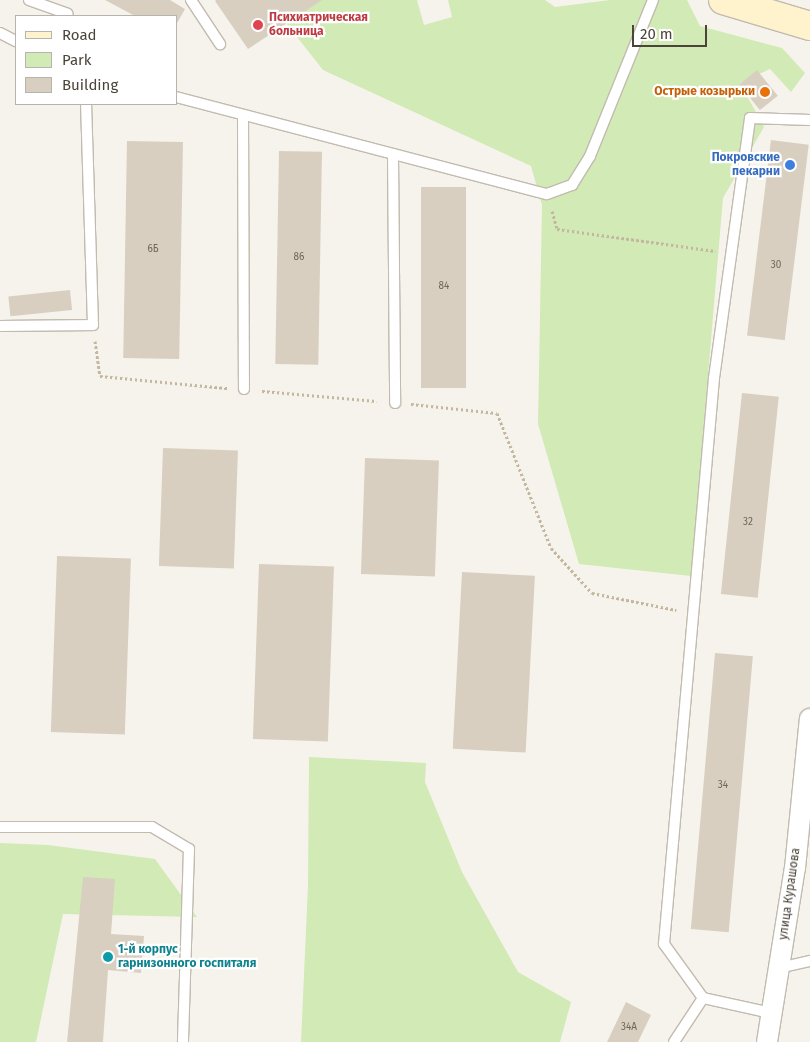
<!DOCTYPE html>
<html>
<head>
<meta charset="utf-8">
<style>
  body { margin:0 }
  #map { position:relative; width:810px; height:1042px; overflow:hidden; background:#f6f3ec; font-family:"Fira Sans",sans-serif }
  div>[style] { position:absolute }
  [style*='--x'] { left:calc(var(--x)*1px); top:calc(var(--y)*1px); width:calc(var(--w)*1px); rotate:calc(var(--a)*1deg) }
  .green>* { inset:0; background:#d2eab5 }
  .building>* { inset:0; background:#d8cfc1; transform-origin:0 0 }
  .path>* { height:3px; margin-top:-1.5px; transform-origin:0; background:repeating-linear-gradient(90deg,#c4b79f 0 2.5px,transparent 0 5px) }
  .roads { filter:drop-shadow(1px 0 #c2bbae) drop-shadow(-1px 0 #c2bbae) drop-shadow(0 1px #c2bbae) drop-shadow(0 -1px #c2bbae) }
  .lane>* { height:10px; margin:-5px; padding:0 5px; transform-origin:5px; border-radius:5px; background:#fff }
  .street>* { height:20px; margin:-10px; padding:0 10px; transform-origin:10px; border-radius:10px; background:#fff }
  .secondary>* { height:28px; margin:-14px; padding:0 14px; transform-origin:14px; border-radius:14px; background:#fff3cd }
  .dots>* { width:14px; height:14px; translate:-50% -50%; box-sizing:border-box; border:2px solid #fff; border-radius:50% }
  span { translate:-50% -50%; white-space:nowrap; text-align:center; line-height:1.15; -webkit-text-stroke:4.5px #fff; paint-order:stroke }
  .number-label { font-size:10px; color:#6e675b }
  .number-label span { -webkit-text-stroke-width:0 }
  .health-label { font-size:12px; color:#be3a42; font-weight:700 }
  .left { translate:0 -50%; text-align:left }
  .food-label { font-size:12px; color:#c56008; font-weight:700 }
  .right { translate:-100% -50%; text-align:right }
  .shop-label { font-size:12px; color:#366cbe; font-weight:700 }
  .street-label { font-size:12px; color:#4b4439 }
  .culture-label { font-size:12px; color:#0d838f; font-weight:700 }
  .legend { position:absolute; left:15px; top:15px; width:162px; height:90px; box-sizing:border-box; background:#fff; border:1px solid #b7b4b0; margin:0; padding:6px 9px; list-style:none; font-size:15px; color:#4b4439 }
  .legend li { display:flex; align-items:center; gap:10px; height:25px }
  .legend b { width:25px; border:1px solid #b7b4b0 }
  .scale { position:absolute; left:632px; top:25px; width:75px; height:22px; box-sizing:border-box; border:2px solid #4b4439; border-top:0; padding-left:6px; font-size:15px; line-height:18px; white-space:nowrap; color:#4b4439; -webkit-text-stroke:4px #fff; paint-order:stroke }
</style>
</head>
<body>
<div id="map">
  <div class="green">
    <i style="clip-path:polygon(320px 0,417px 0,424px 25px,452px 17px,448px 0,545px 0,555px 7px,610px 0,687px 0,700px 26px,782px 48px,805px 73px,791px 92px,770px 69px,740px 83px,764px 127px,723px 198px,691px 576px,579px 564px,538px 424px,542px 205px,531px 166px,323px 70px,286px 23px)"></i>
    <i style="clip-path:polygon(309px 757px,426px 763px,425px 782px,462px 872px,518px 972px,571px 1002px,560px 1042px,301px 1042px,308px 885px)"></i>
    <i style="clip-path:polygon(0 843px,48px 845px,155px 859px,197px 917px,63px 914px,36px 1042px,0 1042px)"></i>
  </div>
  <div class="building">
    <i style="clip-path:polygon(105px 0,170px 0,185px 9px,176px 25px,176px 16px,135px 16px)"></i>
    <i style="clip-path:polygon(322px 0,248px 49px,215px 1px,216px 0)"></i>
    <i style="left:757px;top:70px;width:33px;height:23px;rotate:51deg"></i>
    <i style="left:771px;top:140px;width:38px;height:197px;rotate:7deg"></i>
    <i style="left:127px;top:141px;width:56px;height:217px;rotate:1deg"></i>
    <i style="left:279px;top:151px;width:43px;height:213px;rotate:1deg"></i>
    <i style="left:421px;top:187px;width:45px;height:201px"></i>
    <i style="left:70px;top:290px;width:20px;height:62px;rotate:84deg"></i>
    <i style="left:742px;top:393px;width:37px;height:202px;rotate:6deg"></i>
    <i style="left:163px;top:448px;width:75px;height:118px;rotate:2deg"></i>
    <i style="left:365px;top:458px;width:74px;height:116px;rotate:2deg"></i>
    <i style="left:57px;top:556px;width:74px;height:176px;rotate:2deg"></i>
    <i style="left:259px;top:564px;width:75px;height:175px;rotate:2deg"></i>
    <i style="left:462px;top:572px;width:73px;height:177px;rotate:3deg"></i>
    <i style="left:715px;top:653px;width:38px;height:277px;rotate:5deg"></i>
    <i style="clip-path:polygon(83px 877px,115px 879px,111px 934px,144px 936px,141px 973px,108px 970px,103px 1042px,67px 1042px)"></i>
    <i style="clip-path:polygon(626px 1002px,651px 1015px,638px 1042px,607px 1042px)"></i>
  </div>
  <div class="path">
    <i style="--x:552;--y:211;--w:19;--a:74"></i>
    <i style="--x:557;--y:229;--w:160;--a:7.9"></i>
    <i style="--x:95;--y:341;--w:35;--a:82"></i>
    <i style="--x:100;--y:376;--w:129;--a:5.4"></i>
    <i style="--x:262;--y:391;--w:115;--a:5"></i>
    <i style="--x:411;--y:404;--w:86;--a:6"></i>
    <i style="--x:497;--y:413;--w:145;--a:68.2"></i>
    <i style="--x:551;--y:548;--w:61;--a:47.7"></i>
    <i style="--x:592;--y:593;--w:86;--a:11.4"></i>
  </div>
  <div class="roads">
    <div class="lane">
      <i style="--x:29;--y:0;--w:41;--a:19.7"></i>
      <i style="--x:191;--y:0;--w:53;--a:56.6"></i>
      <i style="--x:0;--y:33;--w:18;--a:27"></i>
      <i style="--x:176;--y:97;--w:383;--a:14.7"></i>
      <i style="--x:547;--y:194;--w:27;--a:-20"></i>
      <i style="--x:572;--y:185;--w:34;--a:-58"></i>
      <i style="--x:590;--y:156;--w:168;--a:-68"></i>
      <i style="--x:243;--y:115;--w:274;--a:89.8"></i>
      <i style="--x:393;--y:154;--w:249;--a:89.5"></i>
      <i style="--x:0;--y:326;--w:93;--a:-0.6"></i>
      <i style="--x:93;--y:325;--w:221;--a:-91.8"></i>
      <i style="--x:0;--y:827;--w:152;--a:0"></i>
      <i style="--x:152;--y:827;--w:43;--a:30.7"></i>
      <i style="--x:189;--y:849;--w:193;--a:91.8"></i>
      <i style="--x:779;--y:968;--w:32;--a:-13"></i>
      <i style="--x:771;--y:1013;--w:70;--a:-167.6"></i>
      <i style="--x:703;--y:998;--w:67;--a:-125.8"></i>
      <i style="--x:664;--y:944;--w:568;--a:-84.95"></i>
      <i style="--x:714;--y:378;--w:262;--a:-82.1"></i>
      <i style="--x:750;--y:118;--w:60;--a:1.9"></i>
      <i style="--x:674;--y:1042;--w:53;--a:-56.6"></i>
    </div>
    <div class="street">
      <i style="--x:767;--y:1042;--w:176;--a:-80.9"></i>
      <i style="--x:795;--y:868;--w:150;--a:-84.3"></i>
    </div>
    <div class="secondary">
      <i style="--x:723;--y:0;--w:91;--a:16.6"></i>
    </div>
  </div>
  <div class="dots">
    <i style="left:258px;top:25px;background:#e0444e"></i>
    <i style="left:765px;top:92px;background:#e8710a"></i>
    <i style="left:790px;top:165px;background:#3f7fe0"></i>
    <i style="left:108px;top:957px;background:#0f9aa8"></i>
  </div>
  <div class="number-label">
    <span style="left:153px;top:250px">6Б</span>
    <span style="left:299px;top:258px">86</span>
    <span style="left:776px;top:266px">30</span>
    <span style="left:444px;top:287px">84</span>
    <span style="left:748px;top:523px">32</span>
    <span style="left:723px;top:786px">34</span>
    <span style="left:629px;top:1028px">34А</span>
  </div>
  <div class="health-label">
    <span class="left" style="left:269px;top:25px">Психиатрическая<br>больница</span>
  </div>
  <div class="food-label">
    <span class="right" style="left:755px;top:92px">Острые козырьки</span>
  </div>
  <div class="shop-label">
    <span class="right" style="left:780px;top:165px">Покровские<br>пекарни</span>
  </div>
  <div class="street-label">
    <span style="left:790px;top:894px;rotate:-82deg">улица Курашова</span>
  </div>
  <div class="culture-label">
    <span class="left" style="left:118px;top:957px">1-й корпус<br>гарнизонного госпиталя</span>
  </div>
  <ul class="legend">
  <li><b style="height:6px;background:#fff3cd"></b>Road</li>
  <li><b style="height:14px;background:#d2eab5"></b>Park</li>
  <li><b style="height:14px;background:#d8cfc1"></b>Building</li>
  </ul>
  <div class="scale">20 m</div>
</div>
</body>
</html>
